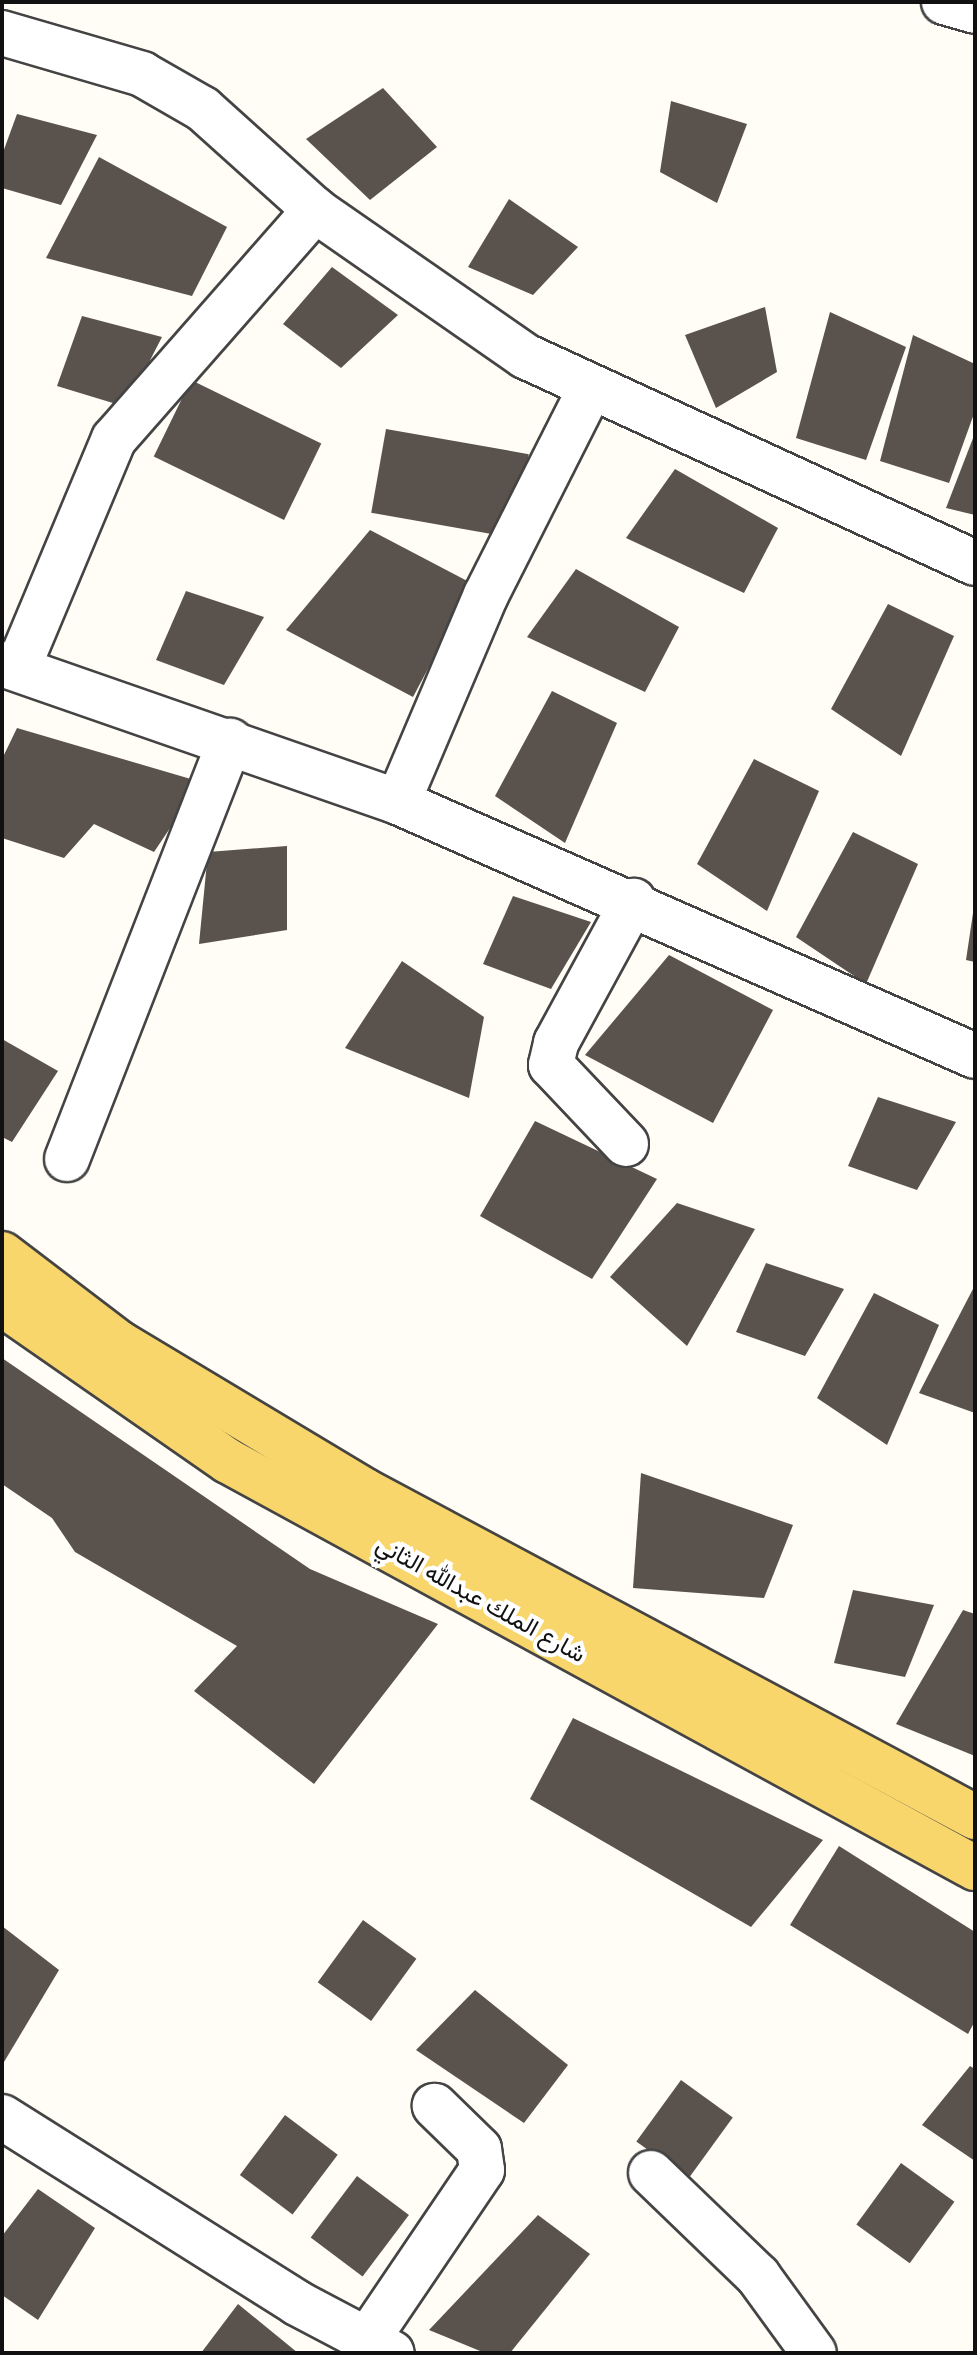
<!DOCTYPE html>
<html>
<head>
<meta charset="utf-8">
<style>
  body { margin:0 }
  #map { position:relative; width:977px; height:2355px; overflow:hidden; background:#fffdf5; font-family:Merriweather,Vazirmatn,serif }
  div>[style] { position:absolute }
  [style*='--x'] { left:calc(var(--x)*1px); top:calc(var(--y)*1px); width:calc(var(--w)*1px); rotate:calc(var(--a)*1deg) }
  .building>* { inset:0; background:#5a524d; transform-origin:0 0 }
  .roads { filter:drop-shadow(2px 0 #444) drop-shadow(-2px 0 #444) drop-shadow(0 2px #444) drop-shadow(0 -2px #444) }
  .minor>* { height:44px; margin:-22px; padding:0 22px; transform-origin:22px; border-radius:22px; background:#fff }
  .major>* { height:44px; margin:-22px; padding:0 22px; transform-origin:22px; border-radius:22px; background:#f9d66b }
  span { translate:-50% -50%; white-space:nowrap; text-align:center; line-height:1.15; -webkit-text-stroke:8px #fff; paint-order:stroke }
  .street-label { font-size:24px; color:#111 }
  .frame { position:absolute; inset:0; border:4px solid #111; pointer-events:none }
</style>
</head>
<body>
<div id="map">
  <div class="building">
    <i style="clip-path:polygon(383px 88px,437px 147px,370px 200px,306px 139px)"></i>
    <i style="clip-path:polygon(671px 101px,747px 124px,717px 203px,660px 172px)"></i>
    <i style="clip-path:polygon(17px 114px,97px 135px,61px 205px,2px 188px,2px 155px)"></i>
    <i style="clip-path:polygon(99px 157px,227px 227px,192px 296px,46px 258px)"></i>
    <i style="clip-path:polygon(509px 199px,578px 247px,533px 295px,468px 267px)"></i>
    <i style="clip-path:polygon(332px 267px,398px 315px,341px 368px,283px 324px)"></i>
    <i style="clip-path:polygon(765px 307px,777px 372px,716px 408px,685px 335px)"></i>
    <i style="clip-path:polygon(830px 312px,906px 347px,866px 460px,796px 438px)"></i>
    <i style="clip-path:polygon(82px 316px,162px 337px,126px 407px,57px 386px)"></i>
    <i style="clip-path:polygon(913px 335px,975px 364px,975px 411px,949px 483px,880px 461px)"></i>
    <i style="left:191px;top:380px;width:145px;height:85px;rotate:26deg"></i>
    <i style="left:386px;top:429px;width:145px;height:85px;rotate:10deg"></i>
    <i style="clip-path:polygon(975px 433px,975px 515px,946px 508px)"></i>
    <i style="clip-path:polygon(675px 469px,778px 528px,744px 593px,626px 538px)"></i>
    <i style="clip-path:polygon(370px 530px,473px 584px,413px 697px,286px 630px)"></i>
    <i style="clip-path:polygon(576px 569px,679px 627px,645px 692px,527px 637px)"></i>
    <i style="clip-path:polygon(186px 591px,264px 617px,224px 685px,156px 660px)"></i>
    <i style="clip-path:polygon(888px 604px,954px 636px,901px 756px,831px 709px)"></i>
    <i style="clip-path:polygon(552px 691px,617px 723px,565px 843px,495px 796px)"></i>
    <i style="clip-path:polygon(17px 728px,201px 782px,154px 852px,94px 824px,64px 858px,2px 838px,2px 759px)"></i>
    <i style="clip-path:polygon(754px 759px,819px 791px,767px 911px,697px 864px)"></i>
    <i style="clip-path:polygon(853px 832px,918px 864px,866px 984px,796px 937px)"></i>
    <i style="clip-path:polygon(287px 846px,287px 930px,199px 944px,208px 852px)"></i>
    <i style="clip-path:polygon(513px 896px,591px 922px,551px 989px,483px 964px)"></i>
    <i style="clip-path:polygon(973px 913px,975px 913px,975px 962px,966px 960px)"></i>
    <i style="clip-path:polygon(669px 955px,773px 1010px,713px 1123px,585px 1055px)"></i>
    <i style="clip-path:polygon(402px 961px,484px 1017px,469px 1098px,345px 1048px)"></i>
    <i style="clip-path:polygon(2px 1039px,58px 1071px,12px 1142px,2px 1137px)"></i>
    <i style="clip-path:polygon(878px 1097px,956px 1122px,917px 1190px,848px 1166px)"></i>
    <i style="clip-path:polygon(535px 1121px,657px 1179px,592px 1279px,480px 1216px)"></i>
    <i style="clip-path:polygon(677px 1203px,755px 1229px,687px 1346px,610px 1277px)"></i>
    <i style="clip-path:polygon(766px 1263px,844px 1289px,805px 1356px,736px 1332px)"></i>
    <i style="clip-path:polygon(975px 1285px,975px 1413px,919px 1393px)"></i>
    <i style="clip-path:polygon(874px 1293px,939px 1325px,887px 1445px,817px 1398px)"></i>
    <i style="clip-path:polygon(2px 1358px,310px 1569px,438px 1624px,314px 1784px,194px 1691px,237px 1646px,75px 1552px,52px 1518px,2px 1484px)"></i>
    <i style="clip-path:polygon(641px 1473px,793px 1525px,764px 1598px,633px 1588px)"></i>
    <i style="clip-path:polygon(853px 1590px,934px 1605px,905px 1677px,834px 1663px)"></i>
    <i style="clip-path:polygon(963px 1610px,975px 1614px,975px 1756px,896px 1724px)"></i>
    <i style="clip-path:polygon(573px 1718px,823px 1840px,751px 1927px,530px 1799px)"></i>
    <i style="clip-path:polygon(839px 1846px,975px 1932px,975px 2021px,968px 2034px,790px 1925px)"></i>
    <i style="left:363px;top:1920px;width:66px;height:77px;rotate:36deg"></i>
    <i style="clip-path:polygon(2px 1926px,59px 1970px,4px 2062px,2px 2060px)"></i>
    <i style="clip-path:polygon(475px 1990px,568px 2065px,524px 2123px,416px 2050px)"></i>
    <i style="clip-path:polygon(970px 2066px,975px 2069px,975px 2161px,922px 2125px)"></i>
    <i style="left:681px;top:2080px;width:64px;height:76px;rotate:36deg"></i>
    <i style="left:285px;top:2115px;width:66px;height:75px;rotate:37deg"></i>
    <i style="left:901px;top:2163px;width:66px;height:76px;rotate:36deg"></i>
    <i style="left:357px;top:2176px;width:65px;height:77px;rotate:37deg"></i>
    <i style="clip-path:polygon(38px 2189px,95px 2228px,38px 2320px,2px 2295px,2px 2236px)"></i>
    <i style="clip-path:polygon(538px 2215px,590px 2254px,510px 2353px,485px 2353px,429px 2330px)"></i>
    <i style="clip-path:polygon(238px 2304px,298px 2353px,201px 2353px)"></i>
  </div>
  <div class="roads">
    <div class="minor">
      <i style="--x:944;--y:2;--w:32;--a:16"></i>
      <i style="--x:2;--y:33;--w:146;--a:16.3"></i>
      <i style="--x:142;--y:74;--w:70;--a:29.8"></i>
      <i style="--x:203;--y:109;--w:151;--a:42"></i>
      <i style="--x:315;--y:210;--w:256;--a:34.8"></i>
      <i style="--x:525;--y:356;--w:495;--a:24.7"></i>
      <i style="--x:2;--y:664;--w:419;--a:19.2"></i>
      <i style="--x:398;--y:802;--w:630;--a:23.76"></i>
      <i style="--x:18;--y:668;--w:248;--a:-67.3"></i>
      <i style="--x:114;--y:439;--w:305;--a:-48.7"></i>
      <i style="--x:398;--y:802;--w:225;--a:-67"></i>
      <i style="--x:486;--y:595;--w:231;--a:-63.2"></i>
      <i style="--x:626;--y:1144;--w:109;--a:-133.5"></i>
      <i style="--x:551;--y:1065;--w:23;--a:-77"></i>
      <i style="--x:556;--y:1043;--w:162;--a:-61.5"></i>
      <i style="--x:67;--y:1159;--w:449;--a:-68.7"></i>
      <i style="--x:2;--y:2117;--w:349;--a:32.2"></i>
      <i style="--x:297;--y:2303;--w:107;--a:27.8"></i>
      <i style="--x:651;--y:2173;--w:149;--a:43.9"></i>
      <i style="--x:758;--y:2276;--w:95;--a:54"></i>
      <i style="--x:367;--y:2340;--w:205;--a:-55.9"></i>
      <i style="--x:482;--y:2170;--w:21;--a:-98"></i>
      <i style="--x:479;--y:2149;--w:62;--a:-135.7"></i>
    </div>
    <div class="major">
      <i style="--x:2;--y:1254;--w:147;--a:37.3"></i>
      <i style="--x:119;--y:1343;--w:287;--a:31"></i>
      <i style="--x:365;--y:1491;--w:692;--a:28.12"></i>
      <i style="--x:2;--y:1304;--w:275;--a:34.8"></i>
      <i style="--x:228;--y:1461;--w:851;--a:28.58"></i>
    </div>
  </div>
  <div class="street-label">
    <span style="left:481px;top:1599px;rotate:29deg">شارع الملك عبدالله الثاني</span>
  </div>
  <div class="frame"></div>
</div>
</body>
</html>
